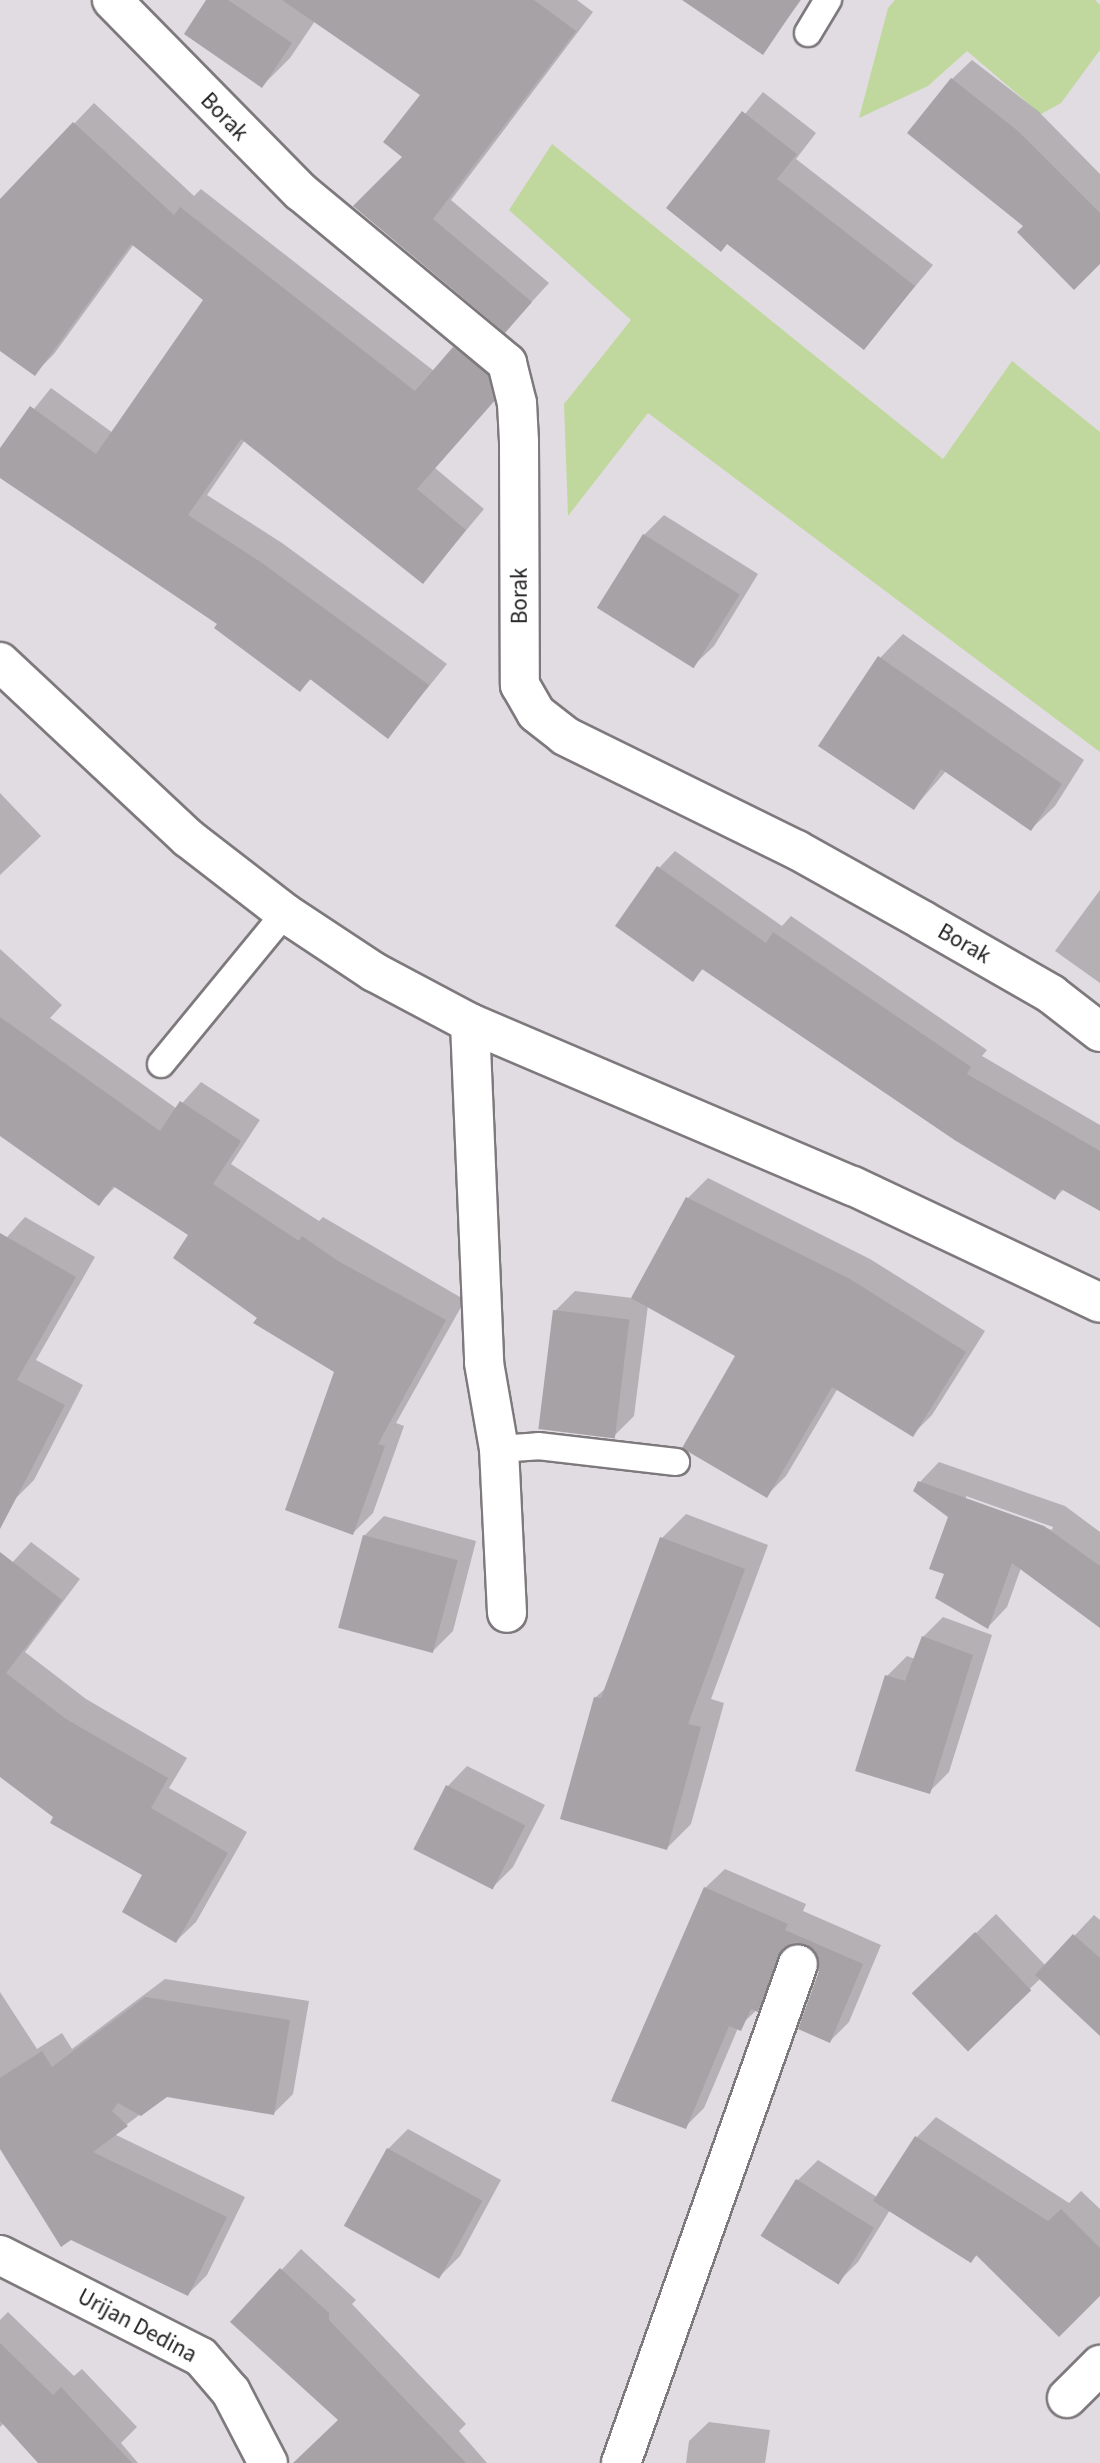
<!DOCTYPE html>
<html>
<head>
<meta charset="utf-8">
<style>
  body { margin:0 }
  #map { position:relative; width:1100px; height:2463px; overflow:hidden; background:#e1dce1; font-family:"Source Sans 3",sans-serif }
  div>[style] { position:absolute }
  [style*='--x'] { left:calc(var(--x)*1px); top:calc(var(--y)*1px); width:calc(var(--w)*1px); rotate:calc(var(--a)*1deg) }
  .green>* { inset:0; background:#c0d89e }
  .shadow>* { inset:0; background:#0003 }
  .building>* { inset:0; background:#a7a2a6; transform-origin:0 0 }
  .roads { filter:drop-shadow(2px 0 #7e797d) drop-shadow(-2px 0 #7e797d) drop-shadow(0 2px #7e797d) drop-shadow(0 -2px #7e797d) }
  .lane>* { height:26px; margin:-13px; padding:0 13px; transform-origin:13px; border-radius:13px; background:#fff }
  .street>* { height:38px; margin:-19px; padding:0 19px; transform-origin:19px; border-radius:19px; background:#fff }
  .primary>* { height:38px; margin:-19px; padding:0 19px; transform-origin:19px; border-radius:19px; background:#fff }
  span { translate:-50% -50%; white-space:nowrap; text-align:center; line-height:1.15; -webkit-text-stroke:5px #fff; paint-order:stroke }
  .street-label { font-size:23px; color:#242223 }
</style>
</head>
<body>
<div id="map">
  <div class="green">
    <i style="clip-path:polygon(895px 0,1095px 0,1100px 5px,1100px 50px,1061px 103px,1041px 114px,967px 51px,928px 86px,859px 118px,888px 8px)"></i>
    <i style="clip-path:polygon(552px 144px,943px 459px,1012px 361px,1100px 432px,1100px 752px,648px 413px,568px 516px,564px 404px,631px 320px,509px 210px)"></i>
  </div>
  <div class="shadow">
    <i style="clip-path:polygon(209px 0,577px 0,593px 12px,451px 200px,549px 283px,505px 331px,355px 206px,405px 157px,422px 95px,315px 21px,290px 58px,262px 86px)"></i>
    <i style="clip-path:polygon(699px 0,801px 0,763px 53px)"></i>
    <i style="clip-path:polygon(972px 60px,1038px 111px,1100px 174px,1100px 261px,1025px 226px,952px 79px)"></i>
    <i style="clip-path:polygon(763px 92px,816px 133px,796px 159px,933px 265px,864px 348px,728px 242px,668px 208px)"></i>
    <i style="clip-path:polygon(94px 103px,194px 196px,201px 189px,434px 371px,474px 328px,513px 380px,435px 468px,484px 509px,423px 582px,245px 440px,207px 495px,282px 543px,447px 664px,388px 737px,312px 678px,300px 690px,219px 624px,0 475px,0 451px,51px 388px,113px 433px,206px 299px,134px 244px,54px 354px,34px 374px,0 349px,0 229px,28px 172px)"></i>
    <i style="clip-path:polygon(664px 515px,758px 574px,714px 646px,694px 665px,644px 535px)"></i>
    <i style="clip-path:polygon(903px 634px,1084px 760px,1055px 806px,1031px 829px,946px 771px,914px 808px,880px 658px)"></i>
    <i style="clip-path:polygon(0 793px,41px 836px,0 875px)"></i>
    <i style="clip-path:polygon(675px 851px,782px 926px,791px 916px,987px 1050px,982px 1056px,1100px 1125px,1100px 1209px,1064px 1189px,1055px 1198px,704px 968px,693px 979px,659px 868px)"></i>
    <i style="clip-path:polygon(1100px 890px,1100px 983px,1055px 951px)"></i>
    <i style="clip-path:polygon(0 949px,62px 1005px,50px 1018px,177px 1109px,201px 1082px,260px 1120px,231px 1164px,319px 1221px,323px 1217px,465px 1300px,396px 1423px,404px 1426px,373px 1513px,353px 1533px,336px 1372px,259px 1317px,190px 1235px,116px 1186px,99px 1204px,0 1134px)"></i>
    <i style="clip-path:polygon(708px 1178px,870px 1259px,985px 1331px,932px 1415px,912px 1435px,838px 1388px,786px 1476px,766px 1496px,737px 1356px,648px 1305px,634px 1416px,614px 1436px,555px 1311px,575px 1291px,632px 1298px,688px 1198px)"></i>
    <i style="clip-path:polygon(25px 1217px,95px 1257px,36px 1360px,83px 1385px,34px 1480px,14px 1500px,0 1493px,0 1245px)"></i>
    <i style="clip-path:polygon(evenodd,939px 1462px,1065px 1506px,1100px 1532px,1100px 1626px,1021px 1568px,1007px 1607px,988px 1627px,946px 1573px,950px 1516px,920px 1482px,939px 1462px,966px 1496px,1053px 1527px,1052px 1530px,966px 1500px,966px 1496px)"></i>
    <i style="clip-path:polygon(686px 1514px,768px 1545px,711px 1699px,724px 1703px,691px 1824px,667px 1848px,596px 1697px,608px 1686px,662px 1538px)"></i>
    <i style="clip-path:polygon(384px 1516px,476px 1541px,453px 1631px,433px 1651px,364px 1536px)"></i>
    <i style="clip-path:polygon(31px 1542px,80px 1579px,25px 1652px,86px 1699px,187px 1758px,169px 1788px,247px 1832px,196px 1922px,176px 1941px,145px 1875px,0 1774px,0 1576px)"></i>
    <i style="clip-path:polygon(943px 1617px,992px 1635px,949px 1772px,929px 1792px,887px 1676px,907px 1656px,915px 1659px,923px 1637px)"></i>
    <i style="clip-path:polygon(467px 1766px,545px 1805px,513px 1867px,493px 1887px,448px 1786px)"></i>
    <i style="clip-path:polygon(725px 1869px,806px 1904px,803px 1911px,881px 1945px,849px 2022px,830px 2041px,821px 1959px,807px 1942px,795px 1944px,777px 1990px,738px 2028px,704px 2108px,685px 2127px,705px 1888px)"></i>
    <i style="clip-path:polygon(996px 1914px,1046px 1966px,1094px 1915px,1100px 1920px,1100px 2030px,1041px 1978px,968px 2048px,934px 1973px)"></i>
    <i style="clip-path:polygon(165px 1979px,309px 2001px,293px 2094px,274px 2113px,166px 2095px,114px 2134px,245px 2197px,207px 2275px,188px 2294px,0 2147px,0 1992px,37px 2049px,62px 2033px,72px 2049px)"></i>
    <i style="clip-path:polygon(936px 2117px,1069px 2203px,1081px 2191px,1100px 2209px,1100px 2294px,978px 2254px,971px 2261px,890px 2210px,858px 2262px,838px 2282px,764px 2236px,798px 2180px,818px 2160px,877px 2197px,917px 2137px)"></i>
    <i style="clip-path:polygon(408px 2129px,501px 2180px,460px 2256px,440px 2276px,388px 2149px)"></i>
    <i style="clip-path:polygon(301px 2249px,356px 2300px,352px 2304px,466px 2424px,459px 2431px,487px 2463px,297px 2463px,340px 2420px,233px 2322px)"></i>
    <i style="clip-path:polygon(8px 2312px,74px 2376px,82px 2369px,137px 2427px,121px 2443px,138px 2463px,41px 2463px,4px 2423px,0 2427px,0 2320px)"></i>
    <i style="clip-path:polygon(709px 2422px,770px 2430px,765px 2463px,686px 2463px,689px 2441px)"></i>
  </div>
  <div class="building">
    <i style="clip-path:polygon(206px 0,228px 0,292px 43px,262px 88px,184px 34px)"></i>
    <i style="clip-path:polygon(282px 0,534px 0,576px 31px,433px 219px,532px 302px,505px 333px,353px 206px,402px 157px,383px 142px,420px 95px)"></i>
    <i style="clip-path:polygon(682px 0,800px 0,763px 55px)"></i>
    <i style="clip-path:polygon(951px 78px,1018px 131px,1100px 213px,1100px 264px,1074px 290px,1017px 232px,1023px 226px,907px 133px)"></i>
    <i style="clip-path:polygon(742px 111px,797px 154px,777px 179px,915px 286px,864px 350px,727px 244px,721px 252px,666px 208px)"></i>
    <i style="clip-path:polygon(73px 122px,174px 215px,180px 207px,415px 391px,453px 347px,488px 375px,494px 401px,417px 489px,466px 530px,423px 584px,241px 439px,188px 515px,262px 563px,429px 685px,388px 739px,310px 679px,300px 692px,214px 628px,217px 624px,0 478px,0 448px,30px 406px,96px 454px,203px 300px,131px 244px,35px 376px,0 351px,0 199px)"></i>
    <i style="left:643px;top:534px;width:114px;height:87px;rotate:32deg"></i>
    <i style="clip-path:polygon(878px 656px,1062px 784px,1031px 831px,941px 769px,914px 810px,818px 746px)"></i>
    <i style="clip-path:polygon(657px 866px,766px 943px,773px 932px,971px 1067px,967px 1074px,1100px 1151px,1100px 1211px,1061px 1189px,1055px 1200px,956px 1141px,702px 969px,693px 982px,615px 926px)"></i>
    <i style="clip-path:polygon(0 1017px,160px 1131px,180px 1101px,241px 1141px,213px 1184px,299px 1241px,302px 1236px,338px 1261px,446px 1320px,378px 1444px,385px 1446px,353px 1535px,285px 1510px,334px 1372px,253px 1323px,257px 1318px,173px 1258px,188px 1235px,113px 1186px,99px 1206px,0 1136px)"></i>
    <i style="clip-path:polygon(686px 1197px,850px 1279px,966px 1352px,913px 1437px,832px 1387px,767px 1498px,682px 1448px,735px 1356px,631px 1298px)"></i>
    <i style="clip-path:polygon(0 1233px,76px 1277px,17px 1380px,65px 1405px,0 1529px)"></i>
    <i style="left:553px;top:1310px;width:77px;height:120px;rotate:7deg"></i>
    <i style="clip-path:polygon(918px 1481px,1044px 1526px,1100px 1566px,1100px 1628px,1012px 1563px,988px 1629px,935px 1598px,944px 1574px,929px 1569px,948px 1517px,913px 1491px)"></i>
    <i style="left:363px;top:1535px;width:98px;height:96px;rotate:15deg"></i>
    <i style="clip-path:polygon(660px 1537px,745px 1569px,688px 1724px,701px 1727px,667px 1850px,560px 1819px,594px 1697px,601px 1698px)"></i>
    <i style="clip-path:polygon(0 1552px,62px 1600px,6px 1673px,66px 1719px,168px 1778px,151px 1808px,228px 1853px,176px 1943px,122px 1912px,142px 1875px,50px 1823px,53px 1817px,0 1777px)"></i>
    <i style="clip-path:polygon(922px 1636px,973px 1655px,930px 1794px,855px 1771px,885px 1675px,905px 1681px)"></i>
    <i style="left:446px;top:1785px;width:89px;height:72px;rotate:27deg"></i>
    <i style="clip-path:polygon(704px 1887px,788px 1924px,785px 1930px,863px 1964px,830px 2043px,798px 2029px,819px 1971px,815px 1950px,795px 1942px,783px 1948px,758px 2012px,751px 2009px,741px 2031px,729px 2026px,686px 2129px,611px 2101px)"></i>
    <i style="left:975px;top:1932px;width:81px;height:88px;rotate:46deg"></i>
    <i style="clip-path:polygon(1073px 1934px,1100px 1958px,1100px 2036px,1035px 1975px)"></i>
    <i style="clip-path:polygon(145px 1997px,290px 2020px,274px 2115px,167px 2097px,141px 2116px,118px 2103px,112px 2111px,128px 2126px,93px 2152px,227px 2217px,188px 2296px,71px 2240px,61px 2247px,0 2149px,0 2078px,42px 2051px,52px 2067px)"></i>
    <i style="clip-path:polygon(915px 2136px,1048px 2221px,1061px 2209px,1100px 2248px,1100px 2296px,1059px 2337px,976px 2255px,971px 2263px,873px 2201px)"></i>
    <i style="left:387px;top:2148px;width:109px;height:89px;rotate:29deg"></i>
    <i style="left:796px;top:2179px;width:92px;height:67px;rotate:32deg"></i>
    <i style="clip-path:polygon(280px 2268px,329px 2313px,329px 2320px,466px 2463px,293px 2463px,338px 2420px,230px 2322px)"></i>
    <i style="clip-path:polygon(0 2343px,53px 2395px,61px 2387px,132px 2463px,38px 2463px,0 2421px)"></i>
  </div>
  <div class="roads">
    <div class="lane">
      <i style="--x:808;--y:33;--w:39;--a:-59"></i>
      <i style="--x:161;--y:1064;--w:195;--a:-50.6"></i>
      <i style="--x:499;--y:1449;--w:39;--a:-4"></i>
      <i style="--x:538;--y:1446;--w:139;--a:6.6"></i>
    </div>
    <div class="street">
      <i style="--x:112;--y:0;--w:269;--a:45.5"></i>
      <i style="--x:301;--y:192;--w:268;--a:39.7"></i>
      <i style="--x:507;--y:363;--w:41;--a:76"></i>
      <i style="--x:517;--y:403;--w:39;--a:87"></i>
      <i style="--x:519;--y:442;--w:243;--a:89.8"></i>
      <i style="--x:520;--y:685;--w:32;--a:60"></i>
      <i style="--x:536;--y:713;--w:37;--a:38"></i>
      <i style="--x:565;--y:736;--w:258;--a:26.2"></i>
      <i style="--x:797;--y:850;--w:143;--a:29.2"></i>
      <i style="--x:922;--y:920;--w:149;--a:29.8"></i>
      <i style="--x:1051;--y:994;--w:62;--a:37.8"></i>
      <i style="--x:470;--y:1023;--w:340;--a:87.6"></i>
      <i style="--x:484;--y:1363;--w:87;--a:80.1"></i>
      <i style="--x:499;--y:1449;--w:164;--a:87.2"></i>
      <i style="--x:0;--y:2255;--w:225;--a:26.9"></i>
      <i style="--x:201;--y:2357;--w:46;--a:49.4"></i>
      <i style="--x:231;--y:2392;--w:80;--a:62.5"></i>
      <i style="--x:1067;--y:2398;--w:47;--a:-45"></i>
      <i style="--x:621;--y:2463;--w:529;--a:-70.47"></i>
    </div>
    <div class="primary">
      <i style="--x:0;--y:662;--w:258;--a:43.1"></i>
      <i style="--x:188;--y:838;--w:123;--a:37.7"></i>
      <i style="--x:285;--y:913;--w:107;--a:33.5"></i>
      <i style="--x:374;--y:972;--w:109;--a:28"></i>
      <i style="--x:470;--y:1023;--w:416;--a:23.1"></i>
      <i style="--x:853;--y:1186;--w:273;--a:25.3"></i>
    </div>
  </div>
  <div class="street-label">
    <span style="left:224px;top:117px;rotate:46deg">Borak</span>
    <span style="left:520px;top:596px;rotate:-90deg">Borak</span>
    <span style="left:964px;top:944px;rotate:30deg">Borak</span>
    <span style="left:137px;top:2326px;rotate:28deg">Urijan Dedina</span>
  </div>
</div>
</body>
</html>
